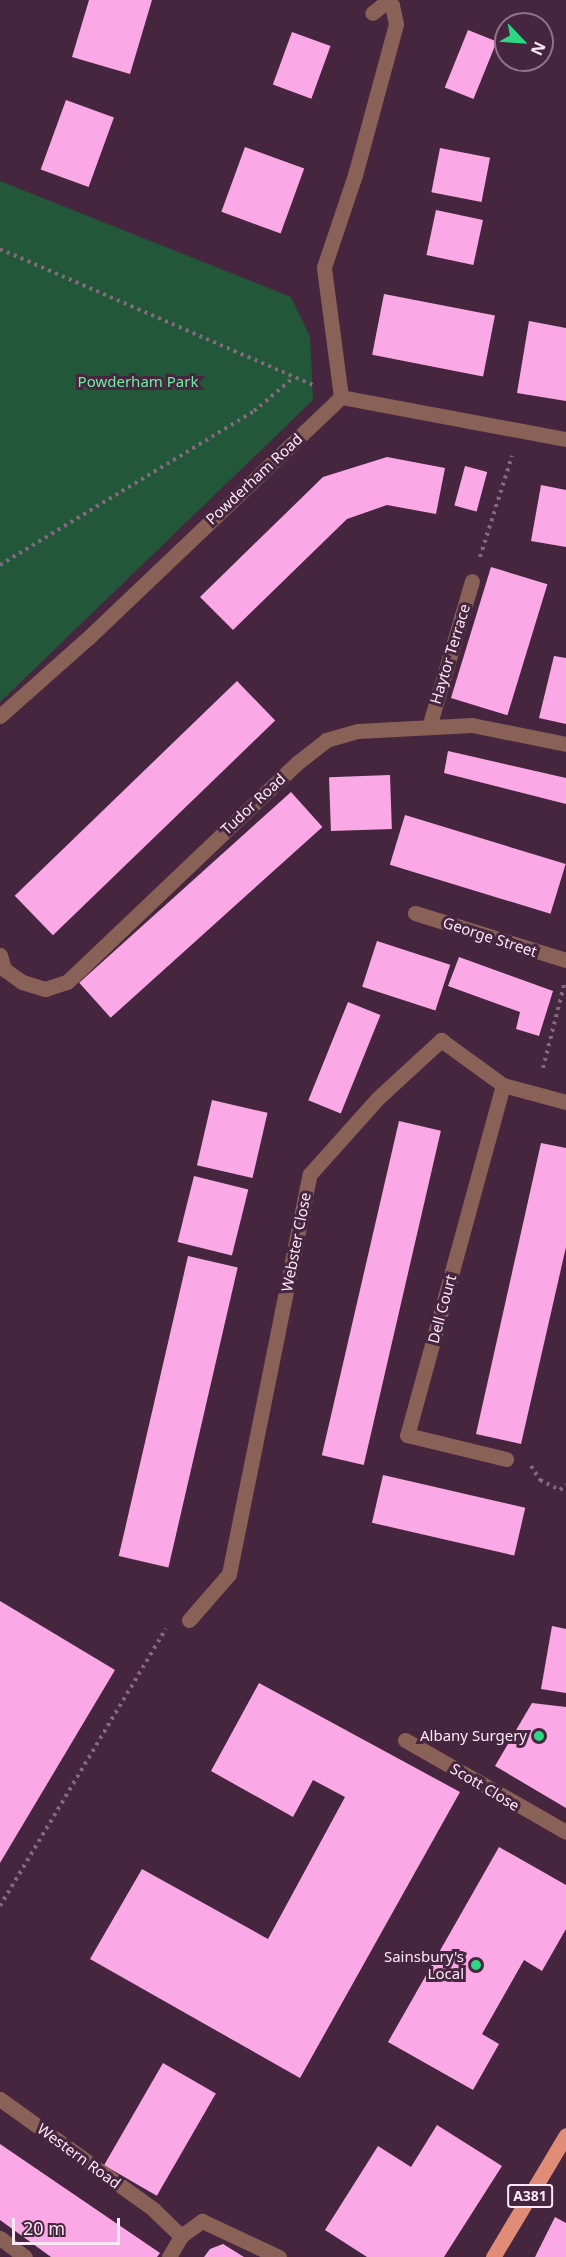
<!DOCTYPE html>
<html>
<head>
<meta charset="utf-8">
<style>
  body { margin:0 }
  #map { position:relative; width:566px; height:2257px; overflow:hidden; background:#46263f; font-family:"Noto Sans",sans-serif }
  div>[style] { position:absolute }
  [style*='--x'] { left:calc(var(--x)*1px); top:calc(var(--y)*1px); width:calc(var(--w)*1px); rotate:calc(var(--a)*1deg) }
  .green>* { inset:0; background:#235739 }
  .building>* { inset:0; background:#fba8e7; transform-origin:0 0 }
  .path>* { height:4px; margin-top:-2px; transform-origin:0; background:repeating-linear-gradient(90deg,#85697f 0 3px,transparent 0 7.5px) }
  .minor>* { height:15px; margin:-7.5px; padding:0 7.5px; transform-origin:7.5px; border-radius:7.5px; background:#8a6156 }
  .major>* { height:15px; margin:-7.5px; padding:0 7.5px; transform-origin:7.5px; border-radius:7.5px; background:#e08c76 }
  .dots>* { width:16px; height:16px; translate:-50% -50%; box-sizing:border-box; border:3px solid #46263f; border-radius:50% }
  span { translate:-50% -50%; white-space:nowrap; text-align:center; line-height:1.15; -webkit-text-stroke:6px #46263f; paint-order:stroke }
  .shield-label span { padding:2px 4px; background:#46263f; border:2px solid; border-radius:4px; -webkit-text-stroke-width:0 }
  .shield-label { font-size:14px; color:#fce7f6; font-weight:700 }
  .park-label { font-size:15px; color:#6deea4 }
  .street-label { font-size:15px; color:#fce7f6 }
  .poi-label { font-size:15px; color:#fce7f6 }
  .right { translate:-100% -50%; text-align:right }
  .north { position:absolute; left:494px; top:12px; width:60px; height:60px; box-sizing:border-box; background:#46263f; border:2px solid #8f7388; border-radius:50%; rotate:115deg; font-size:16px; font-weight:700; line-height:24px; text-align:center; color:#fce7f6 }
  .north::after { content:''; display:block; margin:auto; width:21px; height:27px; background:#2cd884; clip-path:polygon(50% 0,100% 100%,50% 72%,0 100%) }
  .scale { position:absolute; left:12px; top:2218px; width:108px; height:27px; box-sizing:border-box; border:3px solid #fce7f6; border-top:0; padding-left:8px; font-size:18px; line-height:21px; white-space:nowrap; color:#fce7f6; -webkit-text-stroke:4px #46263f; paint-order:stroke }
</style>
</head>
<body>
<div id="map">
  <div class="green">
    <i style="clip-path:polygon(0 181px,291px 297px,310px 337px,313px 400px,0 702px)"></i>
  </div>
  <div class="building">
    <i style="clip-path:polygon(89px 0,152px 0,130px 74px,72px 57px)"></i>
    <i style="left:468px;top:30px;width:31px;height:62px;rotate:22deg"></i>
    <i style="left:292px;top:32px;width:41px;height:56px;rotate:20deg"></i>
    <i style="left:66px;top:100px;width:51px;height:74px;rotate:20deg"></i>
    <i style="left:245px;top:147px;width:63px;height:69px;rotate:20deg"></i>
    <i style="left:440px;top:148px;width:51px;height:45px;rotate:11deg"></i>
    <i style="left:436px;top:210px;width:48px;height:46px;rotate:12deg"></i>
    <i style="left:384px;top:294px;width:113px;height:62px;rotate:11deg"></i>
    <i style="clip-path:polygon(529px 321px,566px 328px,566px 401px,517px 393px)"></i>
    <i style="clip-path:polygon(387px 457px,445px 468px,436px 514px,387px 505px,347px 519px,233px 630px,200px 597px,323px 477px)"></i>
    <i style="left:465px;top:466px;width:23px;height:41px;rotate:15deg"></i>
    <i style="clip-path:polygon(541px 485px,566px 490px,566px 547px,531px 541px)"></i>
    <i style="left:491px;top:567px;width:59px;height:137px;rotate:17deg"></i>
    <i style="clip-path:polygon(554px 656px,566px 658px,566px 724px,539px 718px)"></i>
    <i style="left:237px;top:681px;width:55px;height:309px;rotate:46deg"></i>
    <i style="clip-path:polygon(448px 751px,566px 778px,566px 804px,444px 773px)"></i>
    <i style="left:390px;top:775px;width:54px;height:61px;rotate:88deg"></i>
    <i style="left:291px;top:792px;width:47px;height:285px;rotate:48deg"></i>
    <i style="left:405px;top:815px;width:168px;height:52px;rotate:17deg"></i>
    <i style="left:377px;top:941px;width:77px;height:48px;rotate:18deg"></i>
    <i style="clip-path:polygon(459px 957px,553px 991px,539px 1036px,516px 1029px,520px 1012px,448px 986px)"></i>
    <i style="left:348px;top:1002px;width:35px;height:106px;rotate:22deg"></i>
    <i style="left:212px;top:1100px;width:57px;height:67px;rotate:13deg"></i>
    <i style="left:399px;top:1121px;width:43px;height:343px;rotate:13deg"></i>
    <i style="clip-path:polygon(541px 1143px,566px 1148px,566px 1247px,521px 1444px,476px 1434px)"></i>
    <i style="left:194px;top:1176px;width:56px;height:68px;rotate:14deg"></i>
    <i style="left:188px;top:1256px;width:51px;height:308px;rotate:13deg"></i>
    <i style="left:383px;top:1475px;width:146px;height:49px;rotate:13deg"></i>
    <i style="clip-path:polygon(0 1601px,115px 1670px,0 1863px)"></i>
    <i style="clip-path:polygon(552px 1626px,566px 1629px,566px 1693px,541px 1689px)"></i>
    <i style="clip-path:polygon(259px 1683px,460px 1792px,300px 2078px,90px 1959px,142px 1869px,268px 1939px,345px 1797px,313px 1780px,293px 1817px,211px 1771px)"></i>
    <i style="clip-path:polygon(532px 1703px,566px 1707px,566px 1808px,495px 1766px)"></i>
    <i style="clip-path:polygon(499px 1847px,566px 1885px,566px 1929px,542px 1971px,524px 1960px,482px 2034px,499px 2044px,473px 2090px,388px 2042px)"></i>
    <i style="left:163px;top:2063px;width:61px;height:118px;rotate:30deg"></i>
    <i style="clip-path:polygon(437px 2125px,502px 2166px,444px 2257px,367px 2257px,325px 2230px,378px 2146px,411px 2167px)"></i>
    <i style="clip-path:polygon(0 2144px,160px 2253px,157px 2257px,51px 2257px,0 2220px)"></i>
    <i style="clip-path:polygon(555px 2217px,566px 2223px,566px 2257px,535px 2257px)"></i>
    <i style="clip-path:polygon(223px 2244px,244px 2257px,204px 2257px,210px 2249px)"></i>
  </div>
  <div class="path">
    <i style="--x:0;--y:249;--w:341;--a:23.5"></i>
    <i style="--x:480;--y:557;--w:106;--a:-72.4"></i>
    <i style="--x:0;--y:565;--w:297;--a:-31.2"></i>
    <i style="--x:254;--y:411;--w:51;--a:-40.2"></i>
    <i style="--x:543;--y:1068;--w:86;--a:-75.8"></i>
    <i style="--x:531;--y:1466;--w:17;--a:57"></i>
    <i style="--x:540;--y:1480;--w:22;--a:27"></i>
    <i style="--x:560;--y:1490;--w:8;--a:-40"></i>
    <i style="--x:0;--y:1906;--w:323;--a:-59.1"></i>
  </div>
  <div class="minor">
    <i style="--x:341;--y:397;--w:131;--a:-97.5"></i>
    <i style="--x:324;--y:267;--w:97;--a:-71.4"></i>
    <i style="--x:355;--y:175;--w:156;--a:-74.8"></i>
    <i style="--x:396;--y:24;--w:19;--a:-102"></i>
    <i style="--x:392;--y:5;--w:7;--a:-164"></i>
    <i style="--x:385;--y:3;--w:16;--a:142"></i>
    <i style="--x:341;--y:397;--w:229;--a:10.6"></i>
    <i style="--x:0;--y:716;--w:118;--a:-41.6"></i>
    <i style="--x:88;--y:638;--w:349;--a:-43.6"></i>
    <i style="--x:429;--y:727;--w:152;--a:-73.6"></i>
    <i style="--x:415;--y:913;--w:158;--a:17.3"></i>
    <i style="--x:0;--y:955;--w:15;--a:74"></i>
    <i style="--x:4;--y:969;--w:22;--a:36"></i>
    <i style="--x:22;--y:982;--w:24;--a:17"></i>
    <i style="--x:45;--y:989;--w:23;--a:-18"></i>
    <i style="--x:67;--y:982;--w:318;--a:-43.6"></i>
    <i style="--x:297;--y:763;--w:37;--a:-38"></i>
    <i style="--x:326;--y:740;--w:33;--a:-16"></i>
    <i style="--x:358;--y:731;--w:114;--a:-3"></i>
    <i style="--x:472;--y:725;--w:96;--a:11.4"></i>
    <i style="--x:503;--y:1085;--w:363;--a:105.3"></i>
    <i style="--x:407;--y:1435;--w:102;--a:13.6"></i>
    <i style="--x:189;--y:1620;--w:61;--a:-49"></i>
    <i style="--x:229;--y:1574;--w:408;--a:-78.6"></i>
    <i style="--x:310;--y:1174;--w:102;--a:-48.2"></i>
    <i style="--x:378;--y:1098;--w:86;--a:-42.6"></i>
    <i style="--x:441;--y:1040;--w:77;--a:36"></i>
    <i style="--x:503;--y:1085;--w:65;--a:15.1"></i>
    <i style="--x:405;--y:1740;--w:185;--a:29.7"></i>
    <i style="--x:0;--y:2099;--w:188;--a:35.7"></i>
    <i style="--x:153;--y:2209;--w:39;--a:44"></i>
    <i style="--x:0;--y:2238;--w:31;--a:37"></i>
    <i style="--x:169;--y:2257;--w:24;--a:-60"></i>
    <i style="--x:181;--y:2236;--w:26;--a:-36"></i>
    <i style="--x:202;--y:2221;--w:85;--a:25.1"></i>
  </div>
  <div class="major">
    <i style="--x:493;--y:2257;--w:142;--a:-59.1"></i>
  </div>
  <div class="dots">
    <i style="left:539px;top:1736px;background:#2cd884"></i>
    <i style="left:476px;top:1965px;background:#2cd884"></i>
  </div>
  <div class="shield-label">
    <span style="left:530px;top:2196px">A381</span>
  </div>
  <div class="park-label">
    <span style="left:138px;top:382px">Powderham Park</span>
  </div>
  <div class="street-label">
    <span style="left:254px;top:479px;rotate:-43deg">Powderham Road</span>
    <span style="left:450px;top:654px;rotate:-73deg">Haytor Terrace</span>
    <span style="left:253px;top:804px;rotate:-43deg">Tudor Road</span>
    <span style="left:490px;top:937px;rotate:18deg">George Street</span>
    <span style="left:296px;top:1242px;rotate:-79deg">Webster Close</span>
    <span style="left:442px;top:1309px;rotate:-75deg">Dell Court</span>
    <span style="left:485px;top:1787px;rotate:31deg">Scott Close</span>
    <span style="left:79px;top:2156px;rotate:36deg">Western Road</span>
  </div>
  <div class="poi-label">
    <span class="right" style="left:527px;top:1736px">Albany Surgery</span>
    <span class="right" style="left:464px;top:1965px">Sainsbury's<br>Local</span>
  </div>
  <div class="north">N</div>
  <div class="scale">20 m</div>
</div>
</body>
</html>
